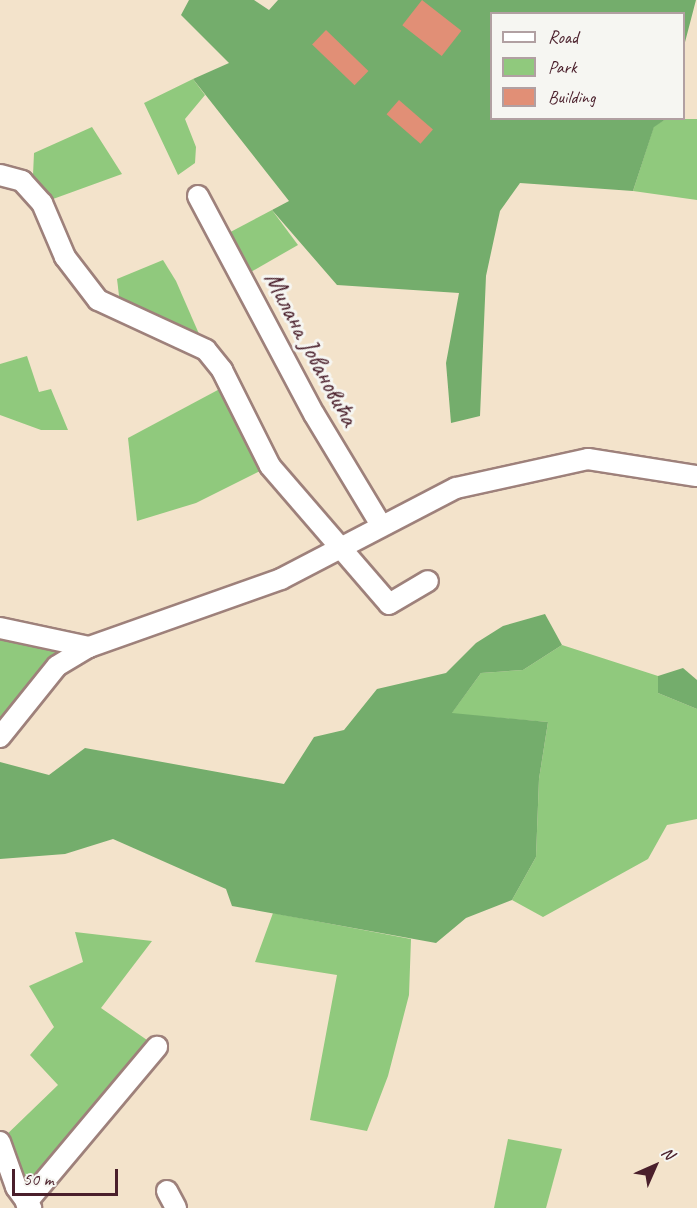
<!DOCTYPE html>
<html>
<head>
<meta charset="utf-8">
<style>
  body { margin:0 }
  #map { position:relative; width:697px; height:1208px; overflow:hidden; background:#f3e3cb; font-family:Caveat,sans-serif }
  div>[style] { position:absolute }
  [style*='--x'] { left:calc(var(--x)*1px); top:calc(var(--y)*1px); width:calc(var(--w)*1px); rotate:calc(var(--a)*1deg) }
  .green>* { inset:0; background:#90c97d }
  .forest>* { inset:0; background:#74ad6c }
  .building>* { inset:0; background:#e18f76; transform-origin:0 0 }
  .roads { filter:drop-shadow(2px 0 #9e817b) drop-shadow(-2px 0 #9e817b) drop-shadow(0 2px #9e817b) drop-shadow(0 -2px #9e817b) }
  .minor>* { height:20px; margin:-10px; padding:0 10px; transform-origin:10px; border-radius:10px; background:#fff }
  span { translate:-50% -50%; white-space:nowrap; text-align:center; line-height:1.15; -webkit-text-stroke:6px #f6f6f2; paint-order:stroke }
  .street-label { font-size:26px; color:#4a1f2b }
  .legend { position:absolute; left:490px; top:12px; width:195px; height:108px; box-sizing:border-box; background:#f6f6f2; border:2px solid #b1a0a2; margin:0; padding:8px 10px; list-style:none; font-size:18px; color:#4a1f2b }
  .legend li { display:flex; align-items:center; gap:12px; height:30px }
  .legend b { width:30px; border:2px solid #b1a0a2 }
  .north { position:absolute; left:625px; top:1136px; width:60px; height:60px; -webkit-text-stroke:4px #f6f6f2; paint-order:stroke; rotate:45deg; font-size:16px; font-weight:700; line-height:24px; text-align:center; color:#4a1f2b }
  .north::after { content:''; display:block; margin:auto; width:21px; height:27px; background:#4a1f2b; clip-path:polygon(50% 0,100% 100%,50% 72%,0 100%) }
  .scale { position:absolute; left:12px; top:1169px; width:106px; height:27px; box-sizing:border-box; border:3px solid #4a1f2b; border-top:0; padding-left:8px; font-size:18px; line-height:21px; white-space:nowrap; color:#4a1f2b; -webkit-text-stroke:4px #f6f6f2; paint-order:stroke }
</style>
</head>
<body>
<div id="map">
  <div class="green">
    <i style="clip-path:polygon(193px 79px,205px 95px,185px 119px,196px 147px,195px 163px,178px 175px,144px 103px)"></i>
    <i style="clip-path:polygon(666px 119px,697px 119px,697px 200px,633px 191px,654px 126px)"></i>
    <i style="clip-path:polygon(92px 127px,122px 174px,42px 203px,22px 181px,33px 175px,34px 153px)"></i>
    <i style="clip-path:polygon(272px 210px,298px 245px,242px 277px,221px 237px)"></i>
    <i style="clip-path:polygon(163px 260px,176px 281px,206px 350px,121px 312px,117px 279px)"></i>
    <i style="clip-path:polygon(27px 356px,39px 392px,51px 389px,68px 430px,41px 430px,0 415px,0 364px)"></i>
    <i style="clip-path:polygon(229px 384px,270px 466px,196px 503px,137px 521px,128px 438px)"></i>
    <i style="clip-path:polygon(0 628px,79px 645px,0 737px)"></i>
    <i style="clip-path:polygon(562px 645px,658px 676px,658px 693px,697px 709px,697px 819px,667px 825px,648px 859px,543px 917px,512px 900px,536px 857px,539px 779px,548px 722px,451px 714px,481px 673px,523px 670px)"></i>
    <i style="clip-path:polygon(273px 913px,411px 939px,409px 995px,388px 1076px,367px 1131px,310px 1120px,337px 975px,255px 962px)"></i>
    <i style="clip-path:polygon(75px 932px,152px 941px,101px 1008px,157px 1047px,26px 1203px,0 1141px,58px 1085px,30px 1055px,54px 1027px,29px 986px,83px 962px)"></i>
    <i style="clip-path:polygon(508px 1139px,562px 1149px,546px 1208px,494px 1208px)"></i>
  </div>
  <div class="forest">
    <i style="clip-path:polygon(189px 0,254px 0,269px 10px,278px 0,696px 0,684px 46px,684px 14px,492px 14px,492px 118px,666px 119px,654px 127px,633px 191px,520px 183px,500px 211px,486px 276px,480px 416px,451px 423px,446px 363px,459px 293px,337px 285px,272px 210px,289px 201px,193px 79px,229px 63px,181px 15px)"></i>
    <i style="clip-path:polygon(545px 614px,562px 645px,523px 670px,481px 673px,452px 713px,548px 722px,539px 779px,536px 857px,512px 900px,466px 918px,436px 943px,232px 906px,226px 889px,113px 839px,65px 854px,0 859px,0 762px,49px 775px,85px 748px,284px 784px,314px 737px,344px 730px,377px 689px,446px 673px,476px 643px,503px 626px)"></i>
    <i style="clip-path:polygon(683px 668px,697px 680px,697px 709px,658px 693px,658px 676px)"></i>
  </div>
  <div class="building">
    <i style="left:422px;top:0;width:50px;height:32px;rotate:38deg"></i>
    <i style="left:326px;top:30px;width:59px;height:20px;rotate:44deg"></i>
    <i style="left:399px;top:100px;width:45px;height:19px;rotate:41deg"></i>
  </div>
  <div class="roads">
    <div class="minor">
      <i style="--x:0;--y:175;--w:23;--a:15"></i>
      <i style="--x:22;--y:181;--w:30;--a:48"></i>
      <i style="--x:42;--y:203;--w:59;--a:66.9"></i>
      <i style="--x:65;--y:257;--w:54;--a:52.5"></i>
      <i style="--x:98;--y:300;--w:119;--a:24.8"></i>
      <i style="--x:206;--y:350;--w:26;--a:51"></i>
      <i style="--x:222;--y:370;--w:107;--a:63.4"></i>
      <i style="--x:270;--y:466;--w:182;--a:49.2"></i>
      <i style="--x:389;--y:604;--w:45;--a:-30.5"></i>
      <i style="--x:198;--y:196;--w:247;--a:62"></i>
      <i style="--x:314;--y:414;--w:130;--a:58.9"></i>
      <i style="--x:0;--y:628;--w:91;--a:12.1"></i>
      <i style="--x:0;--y:737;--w:91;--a:-51.2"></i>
      <i style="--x:57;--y:666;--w:37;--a:-31"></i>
      <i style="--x:89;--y:647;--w:204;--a:-19.5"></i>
      <i style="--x:281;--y:579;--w:197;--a:-27.5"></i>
      <i style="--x:456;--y:488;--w:135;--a:-12.4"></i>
      <i style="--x:588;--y:459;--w:110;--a:8.9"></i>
      <i style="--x:0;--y:1142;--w:48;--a:70.4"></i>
      <i style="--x:16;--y:1187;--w:26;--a:54"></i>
      <i style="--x:167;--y:1191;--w:19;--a:62"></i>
      <i style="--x:26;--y:1203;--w:204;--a:-50"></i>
    </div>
  </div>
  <div class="street-label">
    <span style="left:311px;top:349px;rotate:62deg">Милана Јовановића</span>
  </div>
  <ul class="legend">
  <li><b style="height:8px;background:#fff"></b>Road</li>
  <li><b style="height:16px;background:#90c97d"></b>Park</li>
  <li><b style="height:16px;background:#e18f76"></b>Building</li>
  </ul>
  <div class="north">N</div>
  <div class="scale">50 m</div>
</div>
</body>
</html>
